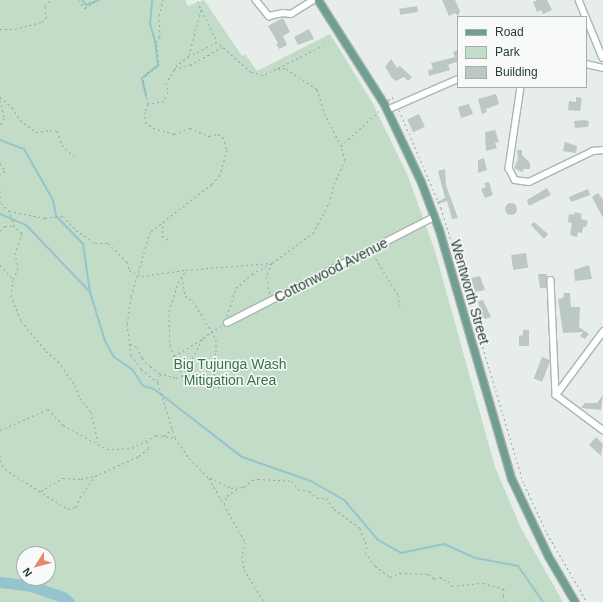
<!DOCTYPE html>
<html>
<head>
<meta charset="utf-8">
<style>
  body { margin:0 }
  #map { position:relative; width:603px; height:602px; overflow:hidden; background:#e7eeea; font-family:Arial,sans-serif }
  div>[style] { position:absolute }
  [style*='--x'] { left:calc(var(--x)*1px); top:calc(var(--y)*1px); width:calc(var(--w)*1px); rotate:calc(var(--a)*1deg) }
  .green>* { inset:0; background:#c2dcc8 }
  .stream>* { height:2px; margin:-1px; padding:0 1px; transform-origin:1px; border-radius:1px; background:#95c5cc }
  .river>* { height:11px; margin:-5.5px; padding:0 5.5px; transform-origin:5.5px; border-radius:5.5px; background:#95c5cc }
  .building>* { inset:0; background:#bcc8c3; transform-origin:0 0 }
  .round { border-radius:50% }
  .path>* { height:1px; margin-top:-0.5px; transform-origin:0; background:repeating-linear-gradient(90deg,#8baea2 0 2px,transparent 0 5px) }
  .roads { filter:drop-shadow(1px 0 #aab6b1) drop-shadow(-1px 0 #aab6b1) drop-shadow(0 1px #aab6b1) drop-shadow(0 -1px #aab6b1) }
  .minor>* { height:5.5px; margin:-2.75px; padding:0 2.75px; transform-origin:2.75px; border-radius:2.75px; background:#fff }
  .major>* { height:7px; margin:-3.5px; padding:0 3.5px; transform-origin:3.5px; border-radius:3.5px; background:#709e91 }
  span { translate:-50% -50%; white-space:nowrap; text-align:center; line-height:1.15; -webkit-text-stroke:3px #f7faf8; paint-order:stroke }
  .street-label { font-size:14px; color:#273e37 }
  .park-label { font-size:14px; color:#35714b }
  .legend { position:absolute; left:457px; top:16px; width:130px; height:72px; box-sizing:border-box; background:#f7faf8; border:1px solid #a4afab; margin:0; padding:5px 7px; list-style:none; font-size:12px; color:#273e37 }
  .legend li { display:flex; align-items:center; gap:8px; height:20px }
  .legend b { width:20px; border:1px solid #a4afab }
  .north { position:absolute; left:16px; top:546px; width:40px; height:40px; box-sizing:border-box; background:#f7faf8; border:1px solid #a4afab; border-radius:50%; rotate:234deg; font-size:11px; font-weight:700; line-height:16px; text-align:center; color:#273e37 }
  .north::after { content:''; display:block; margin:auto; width:14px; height:18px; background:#e3896f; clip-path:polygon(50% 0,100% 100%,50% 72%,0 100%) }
</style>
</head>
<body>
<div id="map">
  <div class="green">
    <i style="clip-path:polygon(evenodd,0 0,185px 0,188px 6px,204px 0,242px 56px,245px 54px,257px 71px,330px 34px,372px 102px,408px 176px,435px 251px,495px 467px,521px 528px,563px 602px,0 602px,0 0,24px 554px,48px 554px,48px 578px,24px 578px,24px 554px)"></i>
  </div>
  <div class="stream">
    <i style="--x:82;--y:0;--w:6;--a:51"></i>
    <i style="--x:86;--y:5;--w:14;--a:-21"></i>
    <i style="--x:146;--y:96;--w:18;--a:-103"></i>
    <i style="--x:142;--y:78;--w:21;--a:-39"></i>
    <i style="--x:158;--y:65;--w:24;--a:-97"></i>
    <i style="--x:155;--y:41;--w:18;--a:-106"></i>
    <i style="--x:150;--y:24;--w:24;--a:-85"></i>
    <i style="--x:0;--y:140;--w:26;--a:21"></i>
    <i style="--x:24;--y:149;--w:59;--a:60.4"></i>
    <i style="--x:53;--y:200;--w:16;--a:79"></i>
    <i style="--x:56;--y:216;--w:39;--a:46"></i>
    <i style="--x:83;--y:244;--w:49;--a:81.7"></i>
    <i style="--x:90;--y:292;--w:51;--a:73"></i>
    <i style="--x:105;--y:341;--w:18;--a:61"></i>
    <i style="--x:114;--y:357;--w:22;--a:34"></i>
    <i style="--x:132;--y:369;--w:20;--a:57"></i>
    <i style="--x:143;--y:386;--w:11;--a:15"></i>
    <i style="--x:154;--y:389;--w:111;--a:37.7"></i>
    <i style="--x:242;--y:457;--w:73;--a:19.2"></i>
    <i style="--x:311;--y:481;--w:39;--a:30"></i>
    <i style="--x:345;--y:501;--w:51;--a:49.8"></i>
    <i style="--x:378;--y:540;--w:26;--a:29"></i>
    <i style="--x:401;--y:553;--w:44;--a:-11.8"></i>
    <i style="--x:444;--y:544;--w:35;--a:24"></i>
    <i style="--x:476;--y:558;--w:43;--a:10.8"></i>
    <i style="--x:518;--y:566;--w:44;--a:55.2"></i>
    <i style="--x:0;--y:214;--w:28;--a:23"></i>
    <i style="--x:26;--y:225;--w:93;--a:46.3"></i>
  </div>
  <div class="river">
    <i style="--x:0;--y:582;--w:31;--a:7"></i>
    <i style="--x:31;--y:586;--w:34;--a:19"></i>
    <i style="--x:63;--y:597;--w:8;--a:40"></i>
  </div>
  <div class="building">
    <i style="clip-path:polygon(442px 0,455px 0,460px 11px,458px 16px,455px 13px,449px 16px)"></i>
    <i style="clip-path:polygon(537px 0,547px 0,552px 10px,543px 14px,541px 10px,537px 12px,533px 2px)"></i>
    <i style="left:417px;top:6px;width:6px;height:18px;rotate:81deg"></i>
    <i style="clip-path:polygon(283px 18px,290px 32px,283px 36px,287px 45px,279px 49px,276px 44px,278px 43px,268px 26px)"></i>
    <i style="clip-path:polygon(309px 29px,314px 39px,298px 45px,294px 37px)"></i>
    <i style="clip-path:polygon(458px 50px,458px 65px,456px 62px,448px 65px,450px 70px,429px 76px,428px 70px,433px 69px,431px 63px,455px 57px,453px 52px)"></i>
    <i style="clip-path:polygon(391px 59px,397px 68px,400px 66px,412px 77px,408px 81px,404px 77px,396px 81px,392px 78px,385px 67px)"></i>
    <i style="clip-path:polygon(496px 94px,499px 104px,486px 109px,487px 112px,482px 114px,478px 99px)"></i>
    <i style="clip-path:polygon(576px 97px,582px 98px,580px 111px,568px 110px,569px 101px,576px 102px)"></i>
    <i style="clip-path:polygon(469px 104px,473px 114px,461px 118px,458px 107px)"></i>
    <i style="left:419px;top:114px;width:14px;height:13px;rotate:65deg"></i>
    <i style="clip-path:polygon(584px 120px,589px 121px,588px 127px,575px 128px,574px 121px)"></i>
    <i style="clip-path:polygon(495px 130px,499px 142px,495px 143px,497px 148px,486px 151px,485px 132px)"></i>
    <i style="clip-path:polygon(565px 142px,577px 146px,576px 153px,563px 151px)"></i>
    <i style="clip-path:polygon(517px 150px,522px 150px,522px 155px,530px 163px,530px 169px,524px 169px,522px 172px,514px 168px,518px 159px)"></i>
    <i style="clip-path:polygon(484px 158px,487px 170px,478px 173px,478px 160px)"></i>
    <i style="clip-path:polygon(445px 169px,446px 185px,458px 218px,452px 219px,447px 201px,438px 204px,437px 202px,445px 198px,438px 171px)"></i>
    <i style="clip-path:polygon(489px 182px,493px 195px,485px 198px,481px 189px,486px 187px,484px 183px)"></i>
    <i style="clip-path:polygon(547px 188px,551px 195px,529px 206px,527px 200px)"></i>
    <i style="clip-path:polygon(588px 189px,590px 195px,571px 202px,569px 197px)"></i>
    <i style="clip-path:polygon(598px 193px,603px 200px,603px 218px,592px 197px)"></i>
    <i class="round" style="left:505px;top:203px;width:12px;height:12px"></i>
    <i style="clip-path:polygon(575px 212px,582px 214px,581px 219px,588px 221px,586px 227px,583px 227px,582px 233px,578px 232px,577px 237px,570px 235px,572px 223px,568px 222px,569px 214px,574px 215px)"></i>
    <i style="clip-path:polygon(534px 222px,548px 234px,544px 239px,531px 225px)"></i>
    <i style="left:526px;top:253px;width:15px;height:15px;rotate:82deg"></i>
    <i style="clip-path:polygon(589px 265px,592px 279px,575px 281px,574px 270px)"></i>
    <i style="clip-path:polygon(538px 274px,547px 274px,546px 288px,540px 288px)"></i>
    <i style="clip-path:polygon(480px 276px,485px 290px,475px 292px,471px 278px)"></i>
    <i style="clip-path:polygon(564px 293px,570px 293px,571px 307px,580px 307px,579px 327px,589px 334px,585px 339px,580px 336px,583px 332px,563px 333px,558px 299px,563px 298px)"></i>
    <i style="clip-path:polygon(483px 300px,491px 317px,485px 319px,482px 317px,478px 301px)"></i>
    <i style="clip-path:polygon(523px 330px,529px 330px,529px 346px,519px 346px,519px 336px,523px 335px)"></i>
    <i style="left:542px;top:357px;width:9px;height:23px;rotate:21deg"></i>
    <i style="clip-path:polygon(603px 395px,601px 410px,581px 408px,585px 403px,597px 403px)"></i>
    <i style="clip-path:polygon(596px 437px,603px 444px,601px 456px,589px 445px)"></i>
  </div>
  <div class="path">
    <i style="--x:78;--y:0;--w:11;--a:49"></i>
    <i style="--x:85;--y:8;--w:14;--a:-34"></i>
    <i style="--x:197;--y:1;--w:45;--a:63.4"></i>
    <i style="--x:0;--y:29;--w:15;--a:0"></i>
    <i style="--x:15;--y:29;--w:28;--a:-15"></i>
    <i style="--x:42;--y:22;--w:6;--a:-45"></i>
    <i style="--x:46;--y:18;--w:12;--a:-95"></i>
    <i style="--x:45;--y:6;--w:8;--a:-45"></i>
    <i style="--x:189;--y:55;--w:47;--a:-75.1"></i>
    <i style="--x:278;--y:68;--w:51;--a:-26.6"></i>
    <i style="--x:174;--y:69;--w:16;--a:-14"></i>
    <i style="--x:190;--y:65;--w:37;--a:-29"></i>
    <i style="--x:0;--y:97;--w:16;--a:40"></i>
    <i style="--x:12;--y:107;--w:15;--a:58"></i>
    <i style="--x:20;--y:120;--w:20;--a:37"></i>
    <i style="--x:36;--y:132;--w:14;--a:-8"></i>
    <i style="--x:50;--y:130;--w:7;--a:8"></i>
    <i style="--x:57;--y:131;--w:15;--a:70"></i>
    <i style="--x:62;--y:145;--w:16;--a:43"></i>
    <i style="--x:0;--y:100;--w:18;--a:77"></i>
    <i style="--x:4;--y:118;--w:9;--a:117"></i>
    <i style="--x:388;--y:100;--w:5;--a:-37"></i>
    <i style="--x:392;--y:97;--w:4;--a:56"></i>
    <i style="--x:148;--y:104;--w:24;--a:-102"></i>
    <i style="--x:143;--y:81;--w:9;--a:-63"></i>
    <i style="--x:147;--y:73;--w:14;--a:-30"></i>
    <i style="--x:159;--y:66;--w:23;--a:-97"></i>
    <i style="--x:156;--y:43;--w:8;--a:-60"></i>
    <i style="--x:160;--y:36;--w:21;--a:-93"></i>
    <i style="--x:159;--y:15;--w:16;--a:-75"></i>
    <i style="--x:399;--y:110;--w:107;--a:66.8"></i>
    <i style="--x:441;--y:208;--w:288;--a:73.3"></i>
    <i style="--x:524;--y:484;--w:54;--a:64.9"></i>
    <i style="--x:547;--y:533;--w:80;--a:59.9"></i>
    <i style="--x:341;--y:146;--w:53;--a:-42.7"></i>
    <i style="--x:0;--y:163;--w:9;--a:58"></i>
    <i style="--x:5;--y:171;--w:6;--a:149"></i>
    <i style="--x:0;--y:190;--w:12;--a:90"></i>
    <i style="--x:1;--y:203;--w:11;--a:45"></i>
    <i style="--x:163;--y:221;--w:15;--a:94"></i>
    <i style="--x:162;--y:236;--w:8;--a:30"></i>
    <i style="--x:0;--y:231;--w:7;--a:-45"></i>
    <i style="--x:5;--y:226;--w:9;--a:0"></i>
    <i style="--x:373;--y:254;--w:48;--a:58.6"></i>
    <i style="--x:398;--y:295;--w:11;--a:80"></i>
    <i style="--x:0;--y:265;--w:19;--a:47"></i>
    <i style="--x:13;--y:279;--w:11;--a:-63"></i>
    <i style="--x:18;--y:269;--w:15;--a:-101"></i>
    <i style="--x:15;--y:254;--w:22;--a:-72"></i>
    <i style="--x:22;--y:233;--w:11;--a:-139"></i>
    <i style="--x:14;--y:226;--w:16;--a:-108"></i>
    <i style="--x:9;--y:211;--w:37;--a:11"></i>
    <i style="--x:45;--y:218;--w:18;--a:-6"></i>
    <i style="--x:63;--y:216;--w:19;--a:47"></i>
    <i style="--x:76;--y:230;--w:23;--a:34"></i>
    <i style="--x:95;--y:243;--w:13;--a:0"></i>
    <i style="--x:108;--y:243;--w:27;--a:45"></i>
    <i style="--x:127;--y:262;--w:8;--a:76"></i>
    <i style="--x:129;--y:270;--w:14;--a:25"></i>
    <i style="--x:142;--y:276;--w:43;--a:-7.9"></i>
    <i style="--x:182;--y:277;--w:19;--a:81"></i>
    <i style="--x:185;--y:296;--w:9;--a:32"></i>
    <i style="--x:193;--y:301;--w:44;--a:58.8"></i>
    <i style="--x:216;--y:339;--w:14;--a:90"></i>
    <i style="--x:216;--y:353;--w:13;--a:117"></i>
    <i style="--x:210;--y:365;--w:12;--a:66"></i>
    <i style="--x:215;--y:376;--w:7;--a:27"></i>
    <i style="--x:221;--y:379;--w:4;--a:63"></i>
    <i style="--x:223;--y:383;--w:5;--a:127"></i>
    <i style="--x:220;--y:387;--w:13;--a:176"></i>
    <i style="--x:207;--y:388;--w:17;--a:-159"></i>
    <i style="--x:191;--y:382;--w:10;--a:-143"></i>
    <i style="--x:183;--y:376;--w:16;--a:-117"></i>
    <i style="--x:176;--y:362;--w:6;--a:-108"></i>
    <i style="--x:174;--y:356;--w:33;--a:-31"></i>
    <i style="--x:13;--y:280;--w:15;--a:98"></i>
    <i style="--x:11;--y:295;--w:28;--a:69"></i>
    <i style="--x:21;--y:321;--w:39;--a:50"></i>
    <i style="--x:46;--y:351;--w:16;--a:40"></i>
    <i style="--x:58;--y:361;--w:29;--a:55"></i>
    <i style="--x:75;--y:385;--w:14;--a:69"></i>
    <i style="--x:80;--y:398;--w:18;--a:52"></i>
    <i style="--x:91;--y:412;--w:31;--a:77"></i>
    <i style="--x:227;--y:316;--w:29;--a:-72"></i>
    <i style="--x:236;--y:288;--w:21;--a:-41"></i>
    <i style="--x:252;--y:274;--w:23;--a:-29"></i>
    <i style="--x:272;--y:263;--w:15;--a:113"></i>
    <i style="--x:266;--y:277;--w:18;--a:77"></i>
    <i style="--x:130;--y:344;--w:8;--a:23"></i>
    <i style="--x:137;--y:347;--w:12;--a:66"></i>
    <i style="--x:142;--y:358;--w:11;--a:45"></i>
    <i style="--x:150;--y:366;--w:11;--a:38"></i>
    <i style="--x:159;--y:373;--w:18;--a:16"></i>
    <i style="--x:176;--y:378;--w:7;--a:-16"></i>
    <i style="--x:183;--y:376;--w:43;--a:-62.2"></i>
    <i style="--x:203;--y:338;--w:22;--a:-34"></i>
    <i style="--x:174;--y:356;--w:11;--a:-112"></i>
    <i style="--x:170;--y:346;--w:35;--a:-92"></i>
    <i style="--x:169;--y:311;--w:29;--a:-72"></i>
    <i style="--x:178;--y:283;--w:15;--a:-58"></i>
    <i style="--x:186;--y:270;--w:86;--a:-4.7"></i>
    <i style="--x:272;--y:263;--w:51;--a:-36.2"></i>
    <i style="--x:313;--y:233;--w:34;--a:-62"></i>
    <i style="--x:329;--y:203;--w:20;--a:-75"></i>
    <i style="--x:334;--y:184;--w:26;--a:-65"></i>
    <i style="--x:345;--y:160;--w:15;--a:-106"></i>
    <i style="--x:341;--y:146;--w:35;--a:-117"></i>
    <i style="--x:325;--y:115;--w:27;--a:-107"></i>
    <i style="--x:317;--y:89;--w:38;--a:-147"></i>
    <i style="--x:285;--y:68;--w:9;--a:174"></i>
    <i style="--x:276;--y:69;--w:14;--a:155"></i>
    <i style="--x:263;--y:75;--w:12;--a:-166"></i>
    <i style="--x:251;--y:72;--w:45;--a:-138.6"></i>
    <i style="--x:217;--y:42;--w:31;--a:153"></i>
    <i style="--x:189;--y:56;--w:15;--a:143"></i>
    <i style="--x:177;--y:65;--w:21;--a:121"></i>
    <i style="--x:166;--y:83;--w:9;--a:77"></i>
    <i style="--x:168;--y:92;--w:10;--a:114"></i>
    <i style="--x:164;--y:101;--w:16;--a:169"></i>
    <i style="--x:148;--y:104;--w:9;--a:111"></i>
    <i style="--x:145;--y:112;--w:10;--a:90"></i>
    <i style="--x:145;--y:122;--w:10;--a:37"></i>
    <i style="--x:153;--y:128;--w:22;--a:16"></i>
    <i style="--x:174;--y:134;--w:17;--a:-21"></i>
    <i style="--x:190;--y:128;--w:21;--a:23"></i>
    <i style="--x:209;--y:136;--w:9;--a:-13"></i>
    <i style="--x:218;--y:134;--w:6;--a:31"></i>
    <i style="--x:223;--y:137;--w:14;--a:73"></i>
    <i style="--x:227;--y:150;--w:26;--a:106"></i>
    <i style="--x:220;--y:175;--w:12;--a:132"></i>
    <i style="--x:212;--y:184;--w:78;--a:142.3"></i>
    <i style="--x:150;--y:232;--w:68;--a:106.3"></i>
    <i style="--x:131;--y:297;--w:27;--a:98"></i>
    <i style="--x:127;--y:324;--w:31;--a:83"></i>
    <i style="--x:131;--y:355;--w:17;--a:54"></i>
    <i style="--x:141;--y:369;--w:22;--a:39"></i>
    <i style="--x:158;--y:383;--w:58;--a:72.8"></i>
    <i style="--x:157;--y:381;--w:8;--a:-60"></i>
    <i style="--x:0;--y:430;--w:52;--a:-23.6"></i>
    <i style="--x:48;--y:409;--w:22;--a:47"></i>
    <i style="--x:63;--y:425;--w:50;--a:28.6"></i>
    <i style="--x:107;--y:449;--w:25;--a:-2"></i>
    <i style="--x:132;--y:448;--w:27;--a:-28"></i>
    <i style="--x:156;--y:435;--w:19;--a:9"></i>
    <i style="--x:175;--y:438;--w:24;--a:55"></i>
    <i style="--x:189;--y:458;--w:28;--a:45"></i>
    <i style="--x:209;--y:478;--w:73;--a:60.6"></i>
    <i style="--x:245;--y:542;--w:14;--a:102"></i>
    <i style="--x:242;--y:556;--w:13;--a:81"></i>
    <i style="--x:244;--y:569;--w:39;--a:59"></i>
    <i style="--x:164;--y:436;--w:11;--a:-41"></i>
    <i style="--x:0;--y:455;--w:10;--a:79"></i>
    <i style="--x:2;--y:465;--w:10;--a:45"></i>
    <i style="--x:9;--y:472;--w:70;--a:32.1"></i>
    <i style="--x:68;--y:509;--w:8;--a:-14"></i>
    <i style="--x:76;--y:507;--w:11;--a:-68"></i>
    <i style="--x:80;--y:497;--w:26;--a:-54"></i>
    <i style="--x:95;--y:476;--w:48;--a:-24.4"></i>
    <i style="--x:139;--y:456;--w:13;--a:-39"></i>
    <i style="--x:149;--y:448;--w:7;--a:-106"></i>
    <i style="--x:210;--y:478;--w:23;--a:25"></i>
    <i style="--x:231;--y:488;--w:13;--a:-4"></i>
    <i style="--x:244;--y:487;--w:11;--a:-41"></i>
    <i style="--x:252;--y:480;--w:6;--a:-9"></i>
    <i style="--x:258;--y:479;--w:34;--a:3"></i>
    <i style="--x:292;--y:481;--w:10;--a:53"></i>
    <i style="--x:298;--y:489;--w:11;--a:10"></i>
    <i style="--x:309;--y:491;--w:11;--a:41"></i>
    <i style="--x:317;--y:498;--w:9;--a:0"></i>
    <i style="--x:326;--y:498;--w:14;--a:54"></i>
    <i style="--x:334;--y:509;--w:32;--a:36"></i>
    <i style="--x:360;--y:528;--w:20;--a:70"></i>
    <i style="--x:367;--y:547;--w:5;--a:112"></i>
    <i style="--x:365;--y:552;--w:17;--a:54"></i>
    <i style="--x:375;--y:566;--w:19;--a:36"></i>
    <i style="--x:390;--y:577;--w:11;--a:-22"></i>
    <i style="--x:400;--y:573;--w:28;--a:2"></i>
    <i style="--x:428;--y:574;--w:8;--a:40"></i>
    <i style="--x:434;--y:579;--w:6;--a:-18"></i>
    <i style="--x:440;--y:577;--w:9;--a:27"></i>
    <i style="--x:448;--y:581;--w:6;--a:51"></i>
    <i style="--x:452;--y:586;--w:31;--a:-6"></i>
    <i style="--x:483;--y:583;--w:22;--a:16"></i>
    <i style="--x:504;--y:589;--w:7;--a:98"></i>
    <i style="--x:503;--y:596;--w:7;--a:63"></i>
    <i style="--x:41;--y:491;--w:26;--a:-31"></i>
    <i style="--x:63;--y:478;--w:18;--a:3"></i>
    <i style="--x:81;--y:479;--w:14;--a:-12"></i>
    <i style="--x:224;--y:504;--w:9;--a:-69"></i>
    <i style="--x:227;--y:496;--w:14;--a:-34"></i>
  </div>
  <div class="roads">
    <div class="minor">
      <i style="--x:256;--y:0;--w:21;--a:51"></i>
      <i style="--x:269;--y:16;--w:14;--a:-12"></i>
      <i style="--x:283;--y:13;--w:8;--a:7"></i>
      <i style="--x:291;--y:14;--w:26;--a:-32"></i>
      <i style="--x:579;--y:0;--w:18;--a:68"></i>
      <i style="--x:586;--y:17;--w:44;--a:67.5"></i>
      <i style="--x:586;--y:64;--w:17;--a:13"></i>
      <i style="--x:521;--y:87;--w:82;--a:98.4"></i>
      <i style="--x:509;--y:168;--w:13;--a:63"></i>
      <i style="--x:515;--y:180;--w:14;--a:8"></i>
      <i style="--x:529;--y:182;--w:71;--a:-25.8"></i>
      <i style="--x:593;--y:151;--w:10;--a:-6"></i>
      <i style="--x:387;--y:110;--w:77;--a:-23.6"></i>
      <i style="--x:551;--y:280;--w:115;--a:87.5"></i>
      <i style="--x:227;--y:323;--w:233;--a:-27.1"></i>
      <i style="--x:556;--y:395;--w:79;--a:-53.3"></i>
      <i style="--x:556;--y:395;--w:59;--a:36.7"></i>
    </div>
    <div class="major">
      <i style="--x:318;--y:0;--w:123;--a:57.6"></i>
      <i style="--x:384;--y:104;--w:86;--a:64.6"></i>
      <i style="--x:421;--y:182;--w:51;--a:69.4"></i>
      <i style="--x:439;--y:230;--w:258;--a:73.8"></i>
      <i style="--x:511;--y:478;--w:86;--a:64.6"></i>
      <i style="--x:548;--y:556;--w:53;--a:59.6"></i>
    </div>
  </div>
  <div class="street-label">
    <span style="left:331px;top:270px;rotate:-27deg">Cottonwood Avenue</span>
    <span style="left:470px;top:292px;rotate:74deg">Wentworth Street</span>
  </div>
  <div class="park-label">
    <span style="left:230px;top:372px">Big Tujunga Wash<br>Mitigation Area</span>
  </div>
  <ul class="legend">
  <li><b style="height:5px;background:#709e91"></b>Road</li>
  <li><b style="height:11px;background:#c2dcc8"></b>Park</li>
  <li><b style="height:11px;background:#bcc8c3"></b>Building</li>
  </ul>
  <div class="north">N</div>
</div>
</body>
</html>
